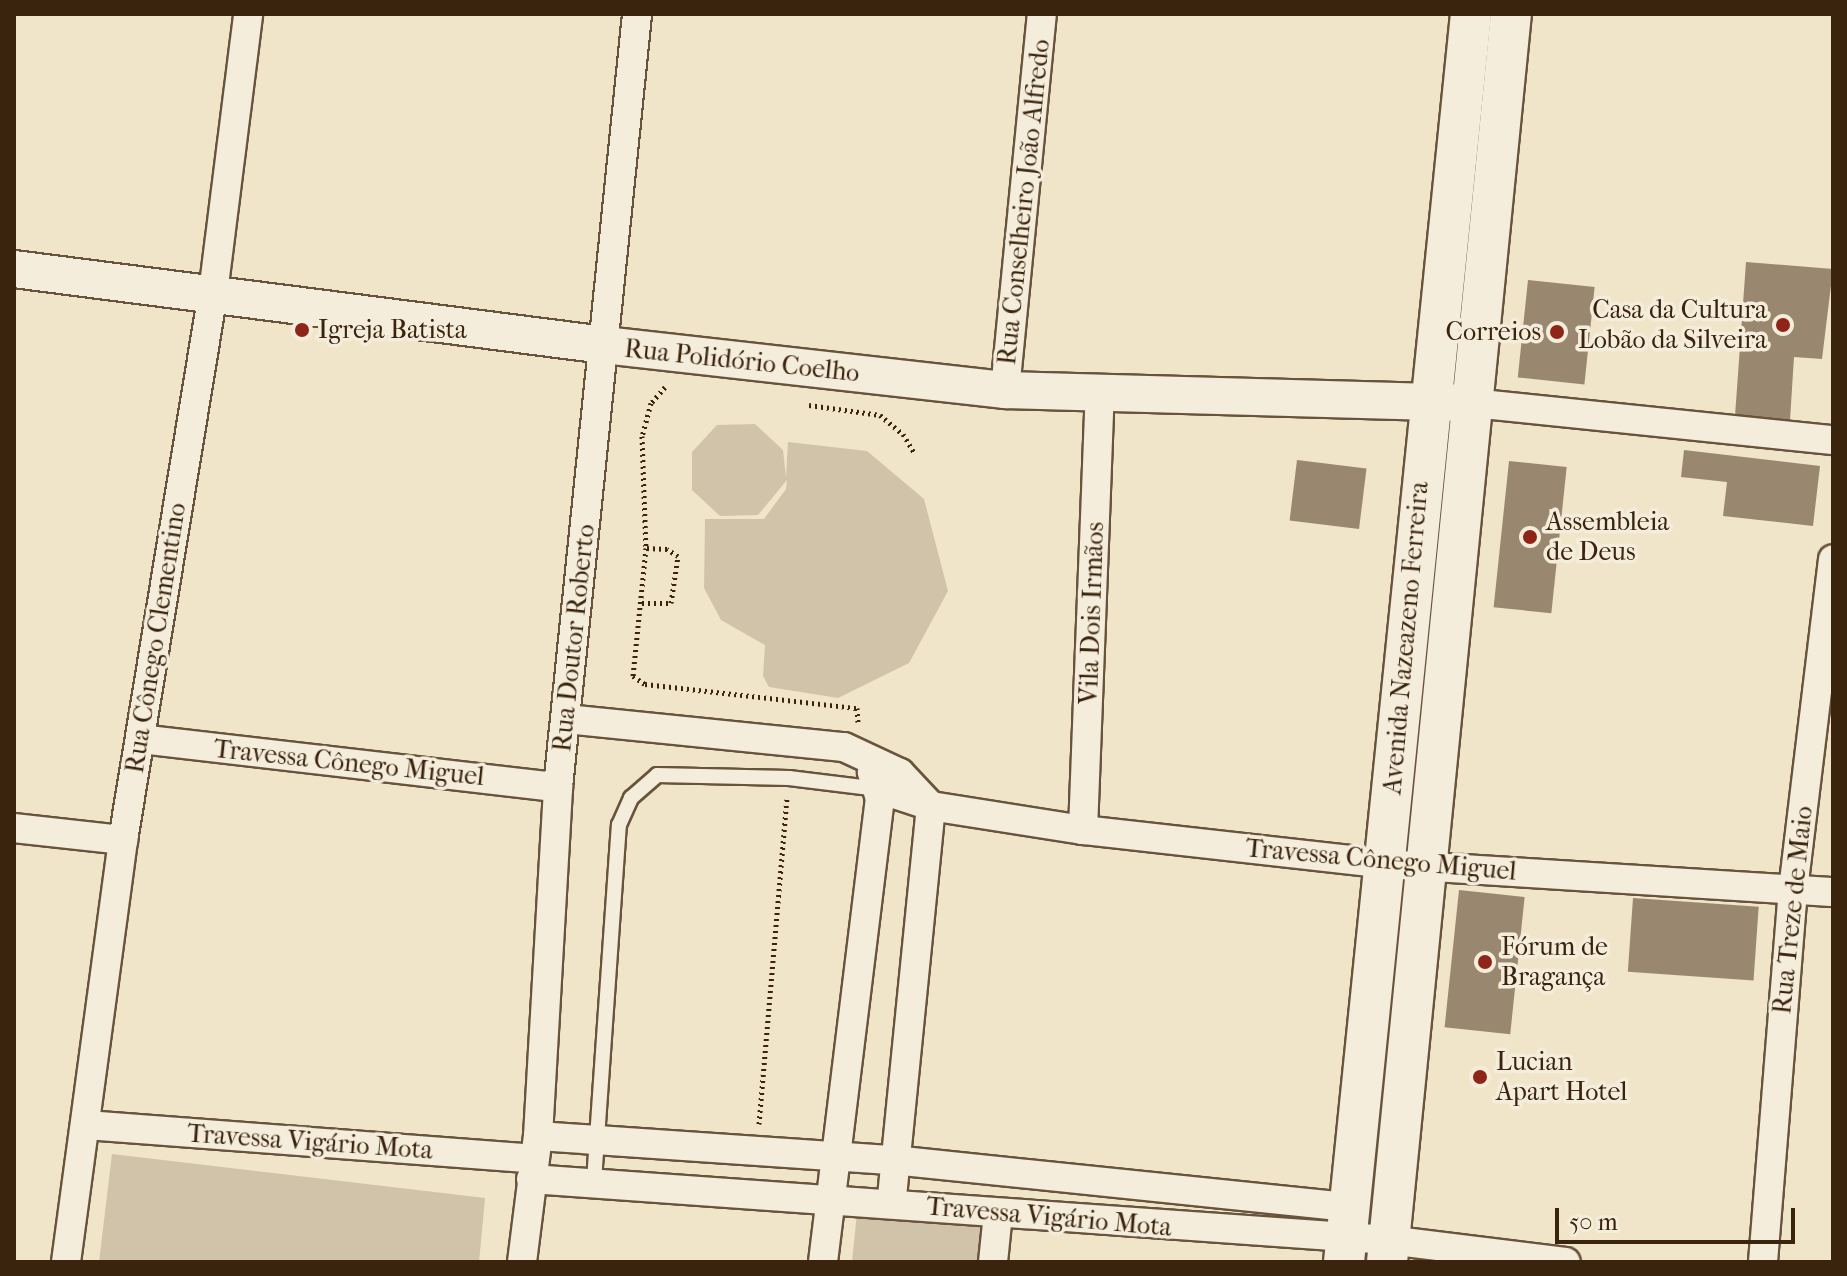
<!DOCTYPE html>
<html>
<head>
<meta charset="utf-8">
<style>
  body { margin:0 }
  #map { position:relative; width:1847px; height:1276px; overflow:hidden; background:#f0e4c9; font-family:"IM FELL French Canon",serif }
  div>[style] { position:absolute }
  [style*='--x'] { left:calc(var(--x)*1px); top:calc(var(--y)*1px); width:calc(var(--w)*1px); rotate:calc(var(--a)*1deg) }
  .green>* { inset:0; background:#d1c3a9 }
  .building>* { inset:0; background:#99886f; transform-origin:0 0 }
  .path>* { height:5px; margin-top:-2.5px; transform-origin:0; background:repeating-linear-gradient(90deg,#3b240d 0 2px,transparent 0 6px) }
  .roads { filter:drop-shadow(2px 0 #68543c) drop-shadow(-2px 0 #68543c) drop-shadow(0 2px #68543c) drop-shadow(0 -2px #68543c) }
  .service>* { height:14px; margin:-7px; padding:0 7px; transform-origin:7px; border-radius:7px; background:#f5eddc }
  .minor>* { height:28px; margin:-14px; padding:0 14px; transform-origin:14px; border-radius:14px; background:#f5eddc }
  .tertiary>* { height:36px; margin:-18px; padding:0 18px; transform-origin:18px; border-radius:18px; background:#f5eddc }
  .secondary>* { height:40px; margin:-20px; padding:0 20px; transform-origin:20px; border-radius:20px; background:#f5eddc }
  .dots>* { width:22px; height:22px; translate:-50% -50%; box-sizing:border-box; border:4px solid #f5eddc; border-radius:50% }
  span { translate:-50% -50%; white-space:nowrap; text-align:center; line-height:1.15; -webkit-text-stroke:7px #f5eddc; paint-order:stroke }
  .street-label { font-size:26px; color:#3b240d }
  .poi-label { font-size:26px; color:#3b240d }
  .right { translate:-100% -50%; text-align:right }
  .left { translate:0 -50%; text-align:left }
  .frame { position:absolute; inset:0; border:16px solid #3b240d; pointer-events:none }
  .scale { position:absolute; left:1555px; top:1208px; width:240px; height:36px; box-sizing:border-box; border:4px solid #3b240d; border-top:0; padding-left:10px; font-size:24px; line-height:28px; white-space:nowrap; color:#3b240d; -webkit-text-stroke:6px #f5eddc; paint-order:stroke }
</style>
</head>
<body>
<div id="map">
  <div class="green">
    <i style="clip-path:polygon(755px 424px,783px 450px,786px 477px,788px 442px,867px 451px,924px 499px,948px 591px,909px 663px,838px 698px,769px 687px,763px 676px,765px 645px,721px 620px,704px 588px,705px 519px,764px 519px,786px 489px,787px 480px,758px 515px,720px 516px,692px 490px,692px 452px,717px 425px)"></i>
    <i style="clip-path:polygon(112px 1154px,485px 1198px,479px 1262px,99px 1262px)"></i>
    <i style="clip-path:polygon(858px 1202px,993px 1215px,988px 1262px,852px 1262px)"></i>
  </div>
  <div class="building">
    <i style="clip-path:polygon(1746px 262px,1833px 269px,1822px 359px,1794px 357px,1790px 420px,1735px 416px)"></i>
    <i style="left:1528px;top:280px;width:67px;height:98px;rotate:6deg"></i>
    <i style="clip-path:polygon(1684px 450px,1820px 466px,1813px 526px,1723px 516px,1727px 482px,1681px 477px)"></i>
    <i style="left:1297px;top:460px;width:70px;height:61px;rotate:7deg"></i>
    <i style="left:1509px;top:461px;width:58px;height:147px;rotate:6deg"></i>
    <i style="left:1459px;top:890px;width:66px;height:138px;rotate:6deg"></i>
    <i style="left:1633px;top:898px;width:126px;height:74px;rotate:4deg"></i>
  </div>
  <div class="path">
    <i style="--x:665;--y:387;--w:21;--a:131"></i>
    <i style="--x:651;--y:403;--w:34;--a:105"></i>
    <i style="--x:642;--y:436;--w:112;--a:88"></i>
    <i style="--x:646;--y:548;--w:129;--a:95.8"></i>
    <i style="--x:633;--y:676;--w:14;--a:34"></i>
    <i style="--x:645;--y:684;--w:213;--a:6.5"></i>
    <i style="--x:857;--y:708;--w:14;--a:86"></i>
    <i style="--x:809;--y:405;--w:72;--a:8"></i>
    <i style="--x:880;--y:415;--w:30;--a:40"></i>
    <i style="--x:903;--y:434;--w:23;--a:59"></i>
    <i style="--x:642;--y:603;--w:29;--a:0"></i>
    <i style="--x:671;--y:603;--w:48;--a:-81.5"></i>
    <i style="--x:678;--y:556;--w:13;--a:-148"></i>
    <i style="--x:667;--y:549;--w:21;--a:-177"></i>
    <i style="--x:759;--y:1124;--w:326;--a:-85.1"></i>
  </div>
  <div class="roads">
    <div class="service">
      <i style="--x:594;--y:1181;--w:357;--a:-86"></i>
      <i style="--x:619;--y:825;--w:30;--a:-66"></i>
      <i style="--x:631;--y:798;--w:35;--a:-41"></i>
      <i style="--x:657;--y:775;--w:132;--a:1.3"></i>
      <i style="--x:789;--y:778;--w:90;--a:7"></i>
    </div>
    <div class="minor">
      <i style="--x:1005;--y:390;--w:378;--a:-84.4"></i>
      <i style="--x:1473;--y:403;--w:362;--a:5.9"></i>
      <i style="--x:566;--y:719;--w:279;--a:5.8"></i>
      <i style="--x:844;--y:747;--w:62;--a:24.9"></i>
      <i style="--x:900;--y:773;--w:45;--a:46.8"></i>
      <i style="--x:931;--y:806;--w:400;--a:95.7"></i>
      <i style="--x:140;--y:739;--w:421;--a:6.6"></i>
      <i style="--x:879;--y:789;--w:55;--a:18.1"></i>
      <i style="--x:931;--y:806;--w:154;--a:9"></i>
      <i style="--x:1083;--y:830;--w:304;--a:6.4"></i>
      <i style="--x:1385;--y:864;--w:449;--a:3.6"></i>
      <i style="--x:14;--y:828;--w:110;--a:6.3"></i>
      <i style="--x:1083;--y:830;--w:434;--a:-87.8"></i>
      <i style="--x:86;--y:1125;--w:448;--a:4.3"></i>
      <i style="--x:538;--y:1136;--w:356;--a:3.9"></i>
      <i style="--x:893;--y:1160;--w:458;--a:5.9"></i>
      <i style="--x:531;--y:1179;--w:860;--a:4.07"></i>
      <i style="--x:1389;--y:1240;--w:178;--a:7.1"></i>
      <i style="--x:66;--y:1262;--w:426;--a:-82.3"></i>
      <i style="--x:123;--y:840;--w:554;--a:-80.66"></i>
      <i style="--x:213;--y:293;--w:281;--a:-82.8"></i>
      <i style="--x:522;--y:1262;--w:127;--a:-82.8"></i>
      <i style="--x:538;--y:1136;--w:350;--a:-86.7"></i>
      <i style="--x:558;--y:787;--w:777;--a:-84.16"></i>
      <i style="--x:823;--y:1262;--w:466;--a:-83"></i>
      <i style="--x:880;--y:799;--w:28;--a:-107"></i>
      <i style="--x:993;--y:1262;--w:48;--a:-84.1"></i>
      <i style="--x:1763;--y:1262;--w:373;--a:-85.4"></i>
      <i style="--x:1793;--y:890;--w:333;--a:-83.1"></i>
    </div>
    <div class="tertiary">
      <i style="--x:14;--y:269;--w:595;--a:7.34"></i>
      <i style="--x:604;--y:345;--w:404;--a:6.4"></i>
      <i style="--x:1005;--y:390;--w:455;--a:1.6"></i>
    </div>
    <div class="secondary">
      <i style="--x:1344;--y:1262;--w:1254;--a:-84.19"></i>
      <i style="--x:1387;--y:1262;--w:1254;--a:-84.33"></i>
    </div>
  </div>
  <div class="dots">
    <i style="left:1783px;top:325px;background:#8f2418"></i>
    <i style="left:302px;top:330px;background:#8f2418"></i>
    <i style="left:1557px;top:332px;background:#8f2418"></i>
    <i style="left:1530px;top:537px;background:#8f2418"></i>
    <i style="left:1485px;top:962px;background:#8f2418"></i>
    <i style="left:1480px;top:1077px;background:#8f2418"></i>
  </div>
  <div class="street-label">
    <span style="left:1024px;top:202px;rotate:-84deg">Rua Conselheiro João Alfredo</span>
    <span style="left:742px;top:361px;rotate:6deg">Rua Polidório Coelho</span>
    <span style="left:1092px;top:613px;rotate:-88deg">Vila Dois Irmãos</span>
    <span style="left:156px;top:638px;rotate:-81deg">Rua Cônego Clementino</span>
    <span style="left:574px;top:638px;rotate:-84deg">Rua Doutor Roberto</span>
    <span style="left:1406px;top:638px;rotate:-85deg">Avenida Nazeazeno Ferreira</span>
    <span style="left:349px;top:763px;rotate:6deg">Travessa Cônego Miguel</span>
    <span style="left:1381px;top:860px;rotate:5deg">Travessa Cônego Miguel</span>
    <span style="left:1793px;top:910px;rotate:-84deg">Rua Treze de Maio</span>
    <span style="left:310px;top:1142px;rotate:4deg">Travessa Vigário Mota</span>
    <span style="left:1049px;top:1217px;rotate:5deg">Travessa Vigário Mota</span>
  </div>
  <div class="poi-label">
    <span class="right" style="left:1767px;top:325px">Casa da Cultura<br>Lobão da Silveira</span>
    <span class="left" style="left:318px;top:330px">Igreja Batista</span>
    <span class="right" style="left:1541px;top:332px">Correios</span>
    <span class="left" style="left:1546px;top:537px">Assembleia<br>de Deus</span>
    <span class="left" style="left:1501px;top:962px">Fórum de<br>Bragança</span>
    <span class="left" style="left:1496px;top:1077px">Lucian<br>Apart Hotel</span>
  </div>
  <div class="frame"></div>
  <div class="scale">50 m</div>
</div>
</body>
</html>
